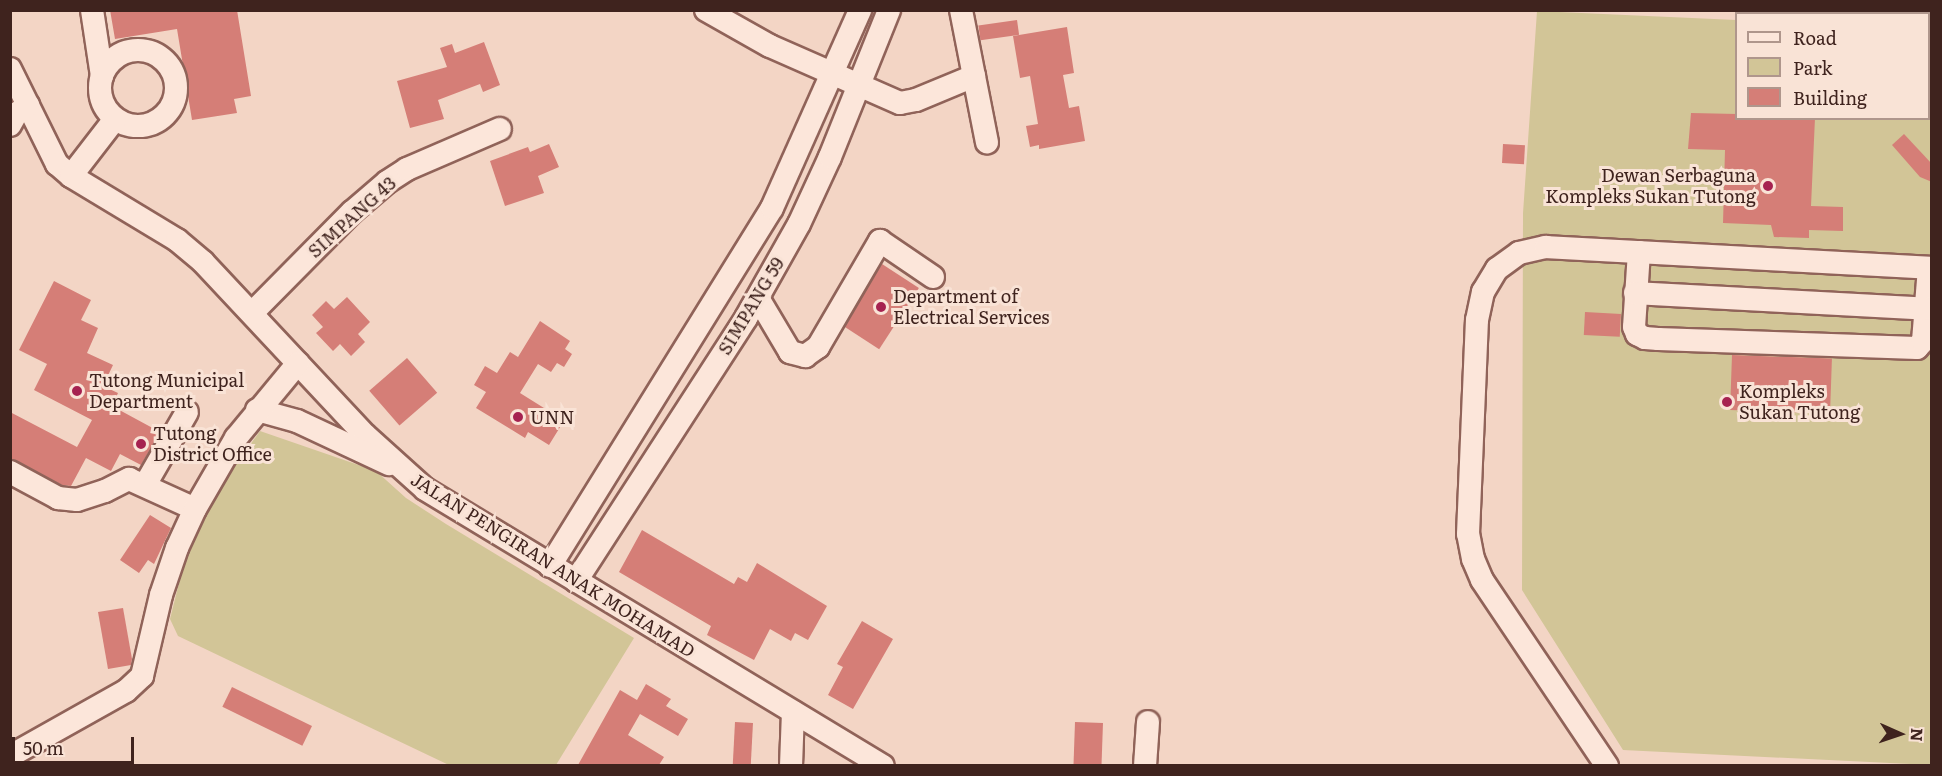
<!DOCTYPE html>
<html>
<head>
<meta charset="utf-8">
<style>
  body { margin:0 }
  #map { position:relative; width:1942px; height:776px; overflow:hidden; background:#f3d5c5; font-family:Literata,serif }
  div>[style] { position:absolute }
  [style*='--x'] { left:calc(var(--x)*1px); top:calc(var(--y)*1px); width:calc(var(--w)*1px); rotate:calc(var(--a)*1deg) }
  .green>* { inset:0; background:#d2c597 }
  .building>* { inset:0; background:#d57e77; transform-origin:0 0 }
  .roads { filter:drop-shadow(2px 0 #906359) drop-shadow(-2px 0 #906359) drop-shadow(0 2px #906359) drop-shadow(0 -2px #906359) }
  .minor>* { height:22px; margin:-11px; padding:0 11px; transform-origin:11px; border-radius:11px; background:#fce6da }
  .minor>.ring { margin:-11px; padding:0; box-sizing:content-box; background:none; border:22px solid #fce6da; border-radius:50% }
  .dots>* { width:16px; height:16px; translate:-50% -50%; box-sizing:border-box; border:3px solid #f9e3d6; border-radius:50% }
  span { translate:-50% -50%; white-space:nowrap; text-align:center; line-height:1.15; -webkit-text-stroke:6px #f9e3d6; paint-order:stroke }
  .poi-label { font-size:18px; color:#3f231e }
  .right { translate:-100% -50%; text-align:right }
  .left { translate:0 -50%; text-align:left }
  .street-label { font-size:18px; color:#3f231e }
  .frame { position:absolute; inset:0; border:12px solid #3f231e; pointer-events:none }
  .legend { position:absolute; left:1735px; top:12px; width:195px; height:108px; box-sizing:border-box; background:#f9e3d6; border:2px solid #af968c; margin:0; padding:8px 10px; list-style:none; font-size:18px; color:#3f231e }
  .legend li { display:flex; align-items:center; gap:12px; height:30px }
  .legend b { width:30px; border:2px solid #af968c }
  .north { position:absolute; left:1870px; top:704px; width:60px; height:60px; -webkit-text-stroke:4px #f9e3d6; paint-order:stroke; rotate:93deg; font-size:16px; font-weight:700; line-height:24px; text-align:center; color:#3f231e }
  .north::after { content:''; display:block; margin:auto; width:21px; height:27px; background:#3f231e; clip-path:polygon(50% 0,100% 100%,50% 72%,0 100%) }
  .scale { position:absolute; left:12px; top:737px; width:122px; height:27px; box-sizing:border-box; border:3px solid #3f231e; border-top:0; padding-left:8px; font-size:18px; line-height:21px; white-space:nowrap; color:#3f231e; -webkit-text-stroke:4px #f9e3d6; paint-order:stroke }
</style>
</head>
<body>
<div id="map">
  <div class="green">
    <i style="clip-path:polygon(1537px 11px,1736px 20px,1736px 118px,1928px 118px,1929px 41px,1931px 41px,1931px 765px,1623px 750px,1522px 590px,1523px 213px)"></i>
    <i style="clip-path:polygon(260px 431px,376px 471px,406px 498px,446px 524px,634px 638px,556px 765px,451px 766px,178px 636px,170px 619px,184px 563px,218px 490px)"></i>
  </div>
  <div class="building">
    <i style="clip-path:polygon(110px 10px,237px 10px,251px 96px,234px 99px,237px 113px,192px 120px,177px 29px,115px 39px)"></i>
    <i style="left:1017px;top:20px;width:15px;height:39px;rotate:82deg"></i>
    <i style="clip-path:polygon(1067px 27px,1074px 73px,1063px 75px,1069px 108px,1079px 106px,1085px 141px,1039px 149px,1039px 145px,1030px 147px,1026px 126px,1038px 124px,1030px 76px,1020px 78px,1013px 36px)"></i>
    <i style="clip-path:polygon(484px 42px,500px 85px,483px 92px,480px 84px,438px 100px,444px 119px,410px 128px,397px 81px,447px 67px,440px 48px,452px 44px,455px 53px)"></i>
    <i style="clip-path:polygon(1691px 113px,1737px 114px,1737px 118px,1815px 118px,1811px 206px,1843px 207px,1843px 231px,1809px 230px,1809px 238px,1774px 237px,1771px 225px,1723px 223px,1725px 150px,1688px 149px)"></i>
    <i style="clip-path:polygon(1904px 134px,1932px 164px,1932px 182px,1920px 177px,1892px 145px)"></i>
    <i style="clip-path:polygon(549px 144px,559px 167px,538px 176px,544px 193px,505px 206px,490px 161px,528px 147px,530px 152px)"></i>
    <i style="left:1503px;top:144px;width:22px;height:19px;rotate:3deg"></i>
    <i style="left:882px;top:264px;width:44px;height:73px;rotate:33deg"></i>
    <i style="clip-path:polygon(54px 281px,91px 300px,81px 320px,98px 328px,87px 353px,113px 365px,103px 386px,118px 393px,112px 406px,160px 432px,141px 465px,120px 454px,111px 471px,86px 458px,71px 486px,62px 485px,10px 459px,10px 412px,77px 447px,92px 420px,34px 390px,47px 364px,19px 350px)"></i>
    <i style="clip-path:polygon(347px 297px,370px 322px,358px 334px,365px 342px,351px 356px,340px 344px,333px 351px,316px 333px,323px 327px,312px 315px,326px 301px,334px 309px)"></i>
    <i style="left:1585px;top:312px;width:36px;height:23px;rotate:3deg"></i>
    <i style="clip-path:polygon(540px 321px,570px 341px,565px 349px,572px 354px,564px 367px,557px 363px,551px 372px,538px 364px,520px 393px,544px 408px,541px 412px,562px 424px,549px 445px,528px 432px,525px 438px,476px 408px,486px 392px,474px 385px,485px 366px,497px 373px,510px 352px,518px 357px)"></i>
    <i style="left:1732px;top:355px;width:100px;height:55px;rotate:2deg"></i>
    <i style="left:407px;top:358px;width:46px;height:50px;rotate:49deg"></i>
    <i style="clip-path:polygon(150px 515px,171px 528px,154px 564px,148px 560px,139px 573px,120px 560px)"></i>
    <i style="clip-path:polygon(642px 530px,734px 584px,738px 577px,747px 582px,757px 563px,827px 606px,808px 640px,795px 633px,791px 641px,770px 629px,754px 660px,707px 635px,711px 626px,619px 572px)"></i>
    <i style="clip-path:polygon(123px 608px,132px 659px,131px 665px,108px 669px,98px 612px)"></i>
    <i style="clip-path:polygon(862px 621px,893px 639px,853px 709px,828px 695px,843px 667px,837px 664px)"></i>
    <i style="clip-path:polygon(646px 684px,671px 699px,666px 706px,688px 719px,678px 736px,640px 714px,628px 735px,664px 757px,659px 765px,578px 765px,620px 690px,637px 700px)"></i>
    <i style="left:232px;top:687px;width:89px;height:22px;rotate:26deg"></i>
    <i style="left:735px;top:722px;width:18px;height:43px;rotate:3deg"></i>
    <i style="left:1075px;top:722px;width:28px;height:43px;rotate:2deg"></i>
  </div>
  <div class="roads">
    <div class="minor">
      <i style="--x:92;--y:10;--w:67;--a:81.4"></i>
      <i style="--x:706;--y:10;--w:73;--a:29.4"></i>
      <i style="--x:770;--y:46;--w:142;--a:23.7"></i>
      <i style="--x:900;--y:103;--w:16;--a:-11"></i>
      <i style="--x:916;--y:100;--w:63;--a:-22.5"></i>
      <i style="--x:961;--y:10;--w:135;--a:78.9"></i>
      <i class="ring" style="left:100px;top:50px;width:54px;height:54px"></i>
      <i style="--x:10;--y:69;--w:106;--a:63.7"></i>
      <i style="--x:57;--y:164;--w:18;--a:41"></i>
      <i style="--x:71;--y:176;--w:124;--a:31.1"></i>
      <i style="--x:177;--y:240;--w:34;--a:40"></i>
      <i style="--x:203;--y:262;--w:237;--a:46.9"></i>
      <i style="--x:365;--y:435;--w:81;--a:42"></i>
      <i style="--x:425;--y:489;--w:535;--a:31.17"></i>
      <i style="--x:10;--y:125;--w:13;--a:-61"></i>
      <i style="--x:16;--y:114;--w:15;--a:-37"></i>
      <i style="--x:71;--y:176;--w:72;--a:-52.3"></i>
      <i style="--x:1639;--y:252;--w:75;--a:93.8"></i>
      <i style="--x:1634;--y:327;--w:8;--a:67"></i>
      <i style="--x:1637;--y:334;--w:9;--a:27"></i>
      <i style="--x:1645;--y:338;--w:13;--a:4"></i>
      <i style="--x:1658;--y:339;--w:259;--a:2"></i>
      <i style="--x:1917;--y:348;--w:9;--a:-49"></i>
      <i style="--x:1923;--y:341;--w:73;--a:-85.3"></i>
      <i style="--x:1635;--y:293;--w:291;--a:3.1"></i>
      <i style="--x:758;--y:298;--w:63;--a:59.3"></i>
      <i style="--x:790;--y:352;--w:16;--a:15"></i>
      <i style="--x:805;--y:356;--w:16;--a:-35"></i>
      <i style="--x:818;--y:347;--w:123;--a:-59.7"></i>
      <i style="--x:880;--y:241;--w:64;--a:34.2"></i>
      <i style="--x:252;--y:313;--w:142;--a:-45.3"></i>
      <i style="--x:352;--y:212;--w:46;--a:-40.6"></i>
      <i style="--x:387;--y:182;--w:24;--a:-33"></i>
      <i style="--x:407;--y:169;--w:101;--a:-23.3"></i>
      <i style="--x:257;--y:410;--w:41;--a:15.4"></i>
      <i style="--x:297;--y:421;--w:102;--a:25.1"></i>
      <i style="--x:10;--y:472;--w:55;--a:28.4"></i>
      <i style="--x:58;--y:498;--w:19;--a:6"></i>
      <i style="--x:77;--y:500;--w:29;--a:-18"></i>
      <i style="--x:105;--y:491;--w:27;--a:-27"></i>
      <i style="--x:129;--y:479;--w:72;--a:24.4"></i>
      <i style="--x:145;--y:485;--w:84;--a:-60.1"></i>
      <i style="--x:550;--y:566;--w:421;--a:-58.2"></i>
      <i style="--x:772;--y:208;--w:217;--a:-66"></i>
      <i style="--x:576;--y:581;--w:313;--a:-57.1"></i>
      <i style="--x:746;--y:318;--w:108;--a:-60.6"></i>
      <i style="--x:799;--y:224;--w:74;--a:-65.2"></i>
      <i style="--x:830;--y:157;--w:158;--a:-68.1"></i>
      <i style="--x:10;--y:756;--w:133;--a:-29.3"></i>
      <i style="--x:126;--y:691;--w:22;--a:-43"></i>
      <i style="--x:142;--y:676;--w:83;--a:-76.8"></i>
      <i style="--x:161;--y:595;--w:50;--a:-71.2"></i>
      <i style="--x:177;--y:548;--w:43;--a:-65.2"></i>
      <i style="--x:195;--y:509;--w:82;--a:-60"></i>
      <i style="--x:236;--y:438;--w:97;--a:-50.4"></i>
      <i style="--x:791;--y:766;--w:54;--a:-87.9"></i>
      <i style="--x:1145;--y:766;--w:44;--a:-86.1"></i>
      <i style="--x:1607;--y:766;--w:224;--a:-123.9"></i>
      <i style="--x:1482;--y:580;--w:23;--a:-113"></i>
      <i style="--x:1473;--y:559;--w:25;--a:-101"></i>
      <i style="--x:1468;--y:534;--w:214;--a:-87.6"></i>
      <i style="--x:1477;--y:320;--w:29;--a:-78"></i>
      <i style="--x:1483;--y:292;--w:27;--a:-59"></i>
      <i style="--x:1497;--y:269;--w:27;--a:-36"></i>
      <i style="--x:1519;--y:253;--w:28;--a:-13"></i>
      <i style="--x:1546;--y:247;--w:387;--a:3.1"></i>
    </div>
  </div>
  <div class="dots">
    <i style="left:1768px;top:186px;background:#a62250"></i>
    <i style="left:881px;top:307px;background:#a62250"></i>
    <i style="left:77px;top:391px;background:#a62250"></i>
    <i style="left:1727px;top:402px;background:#a62250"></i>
    <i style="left:518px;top:417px;background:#a62250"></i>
    <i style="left:141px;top:444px;background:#a62250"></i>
  </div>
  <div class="poi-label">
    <span class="right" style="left:1756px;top:186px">Dewan Serbaguna<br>Kompleks Sukan Tutong</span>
    <span class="left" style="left:893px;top:307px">Department of<br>Electrical Services</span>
    <span class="left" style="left:89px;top:391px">Tutong Municipal<br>Department</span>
    <span class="left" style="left:1739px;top:402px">Kompleks<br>Sukan Tutong</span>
    <span class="left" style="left:530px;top:417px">UNN</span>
    <span class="left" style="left:153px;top:444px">Tutong<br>District Office</span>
  </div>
  <div class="street-label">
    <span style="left:352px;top:217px;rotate:-42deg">SIMPANG 43</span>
    <span style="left:751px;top:306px;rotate:-59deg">SIMPANG 59</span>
    <span style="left:553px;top:565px;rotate:32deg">JALAN PENGIRAN ANAK MOHAMAD</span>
  </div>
  <div class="frame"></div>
  <ul class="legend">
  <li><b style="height:8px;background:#fce6da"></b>Road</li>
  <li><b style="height:16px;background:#d2c597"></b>Park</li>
  <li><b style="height:16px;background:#d57e77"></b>Building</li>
  </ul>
  <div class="north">N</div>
  <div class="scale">50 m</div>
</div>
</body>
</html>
